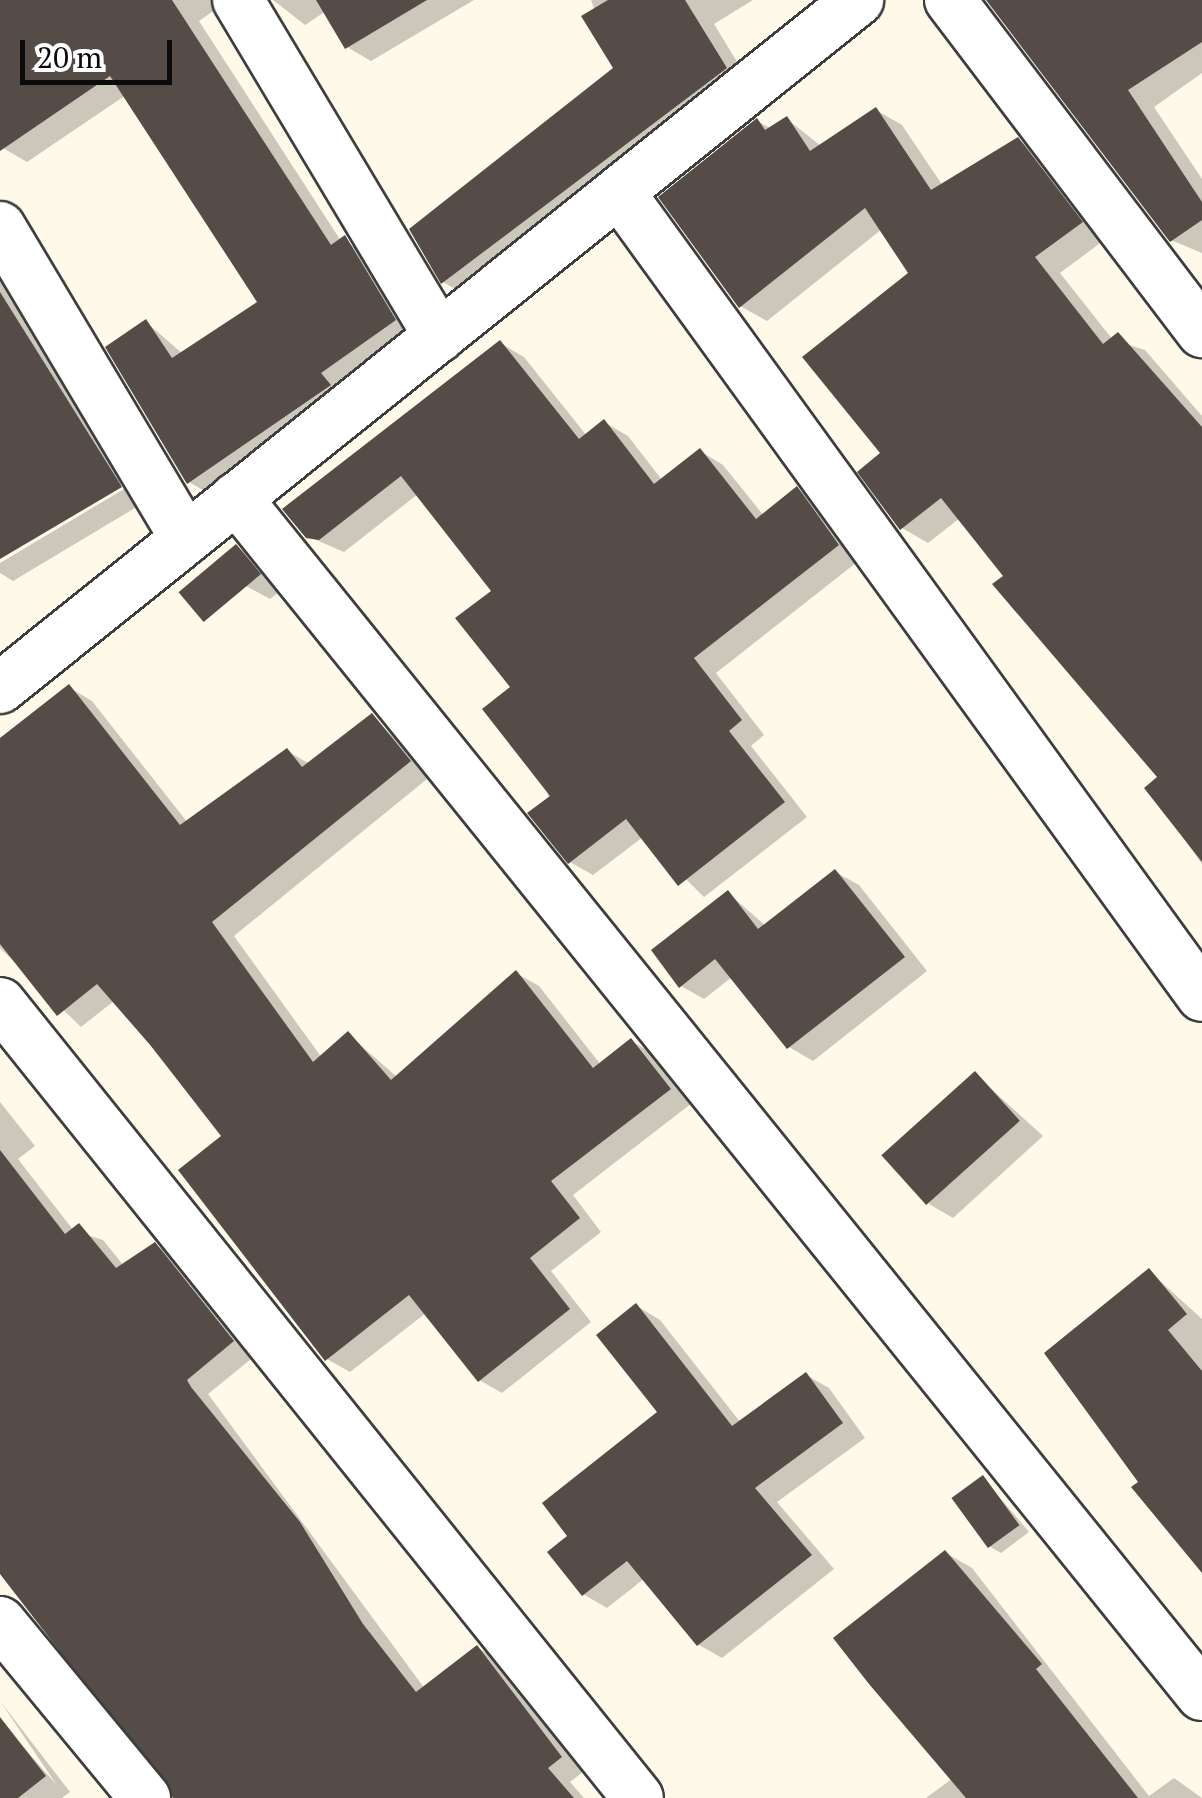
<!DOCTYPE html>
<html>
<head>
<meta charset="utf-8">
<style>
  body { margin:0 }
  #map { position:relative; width:1202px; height:1798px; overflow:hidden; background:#fff9ea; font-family:"PT Serif",serif }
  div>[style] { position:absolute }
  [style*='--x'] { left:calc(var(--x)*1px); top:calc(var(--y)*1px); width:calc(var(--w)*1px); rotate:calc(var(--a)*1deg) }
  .shadow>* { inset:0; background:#0003 }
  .building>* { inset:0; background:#554b47; transform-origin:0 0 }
  .roads { filter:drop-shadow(2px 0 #3e3e3e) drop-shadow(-2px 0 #3e3e3e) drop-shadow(0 2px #3e3e3e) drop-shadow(0 -2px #3e3e3e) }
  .minor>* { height:50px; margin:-25px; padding:0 25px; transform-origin:25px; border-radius:25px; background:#fff }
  span { translate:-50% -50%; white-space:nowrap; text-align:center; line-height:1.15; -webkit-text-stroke:10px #fff; paint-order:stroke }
  .scale { position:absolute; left:20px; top:40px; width:152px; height:45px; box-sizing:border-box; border:5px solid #0b0b0b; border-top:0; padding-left:12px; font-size:30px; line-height:35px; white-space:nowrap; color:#0b0b0b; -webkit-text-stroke:8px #fff; paint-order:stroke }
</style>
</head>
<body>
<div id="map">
  <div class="shadow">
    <i style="clip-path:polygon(0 0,229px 0,199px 21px,341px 241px,370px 252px,419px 334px,213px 496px,189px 482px,146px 322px,183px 354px,260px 302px,126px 95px,27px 162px,3px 148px)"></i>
    <i style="clip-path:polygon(273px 0,474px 0,371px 61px,347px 47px,326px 11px,305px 25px)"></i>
    <i style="clip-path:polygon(591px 0,753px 0,714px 24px,750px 83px,467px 296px,443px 282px,616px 69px)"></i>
    <i style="clip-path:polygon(987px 0,1202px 0,1202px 73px,1154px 107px,1202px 179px,1202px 253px,1171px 240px)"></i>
    <i style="clip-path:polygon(876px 110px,902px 125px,943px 186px,1018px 140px,1044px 155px,1107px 238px,1060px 273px,1113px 340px,1145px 350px,1202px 416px,1202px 864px,1148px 788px,1161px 778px,960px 518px,928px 543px,902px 528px,884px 454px,911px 273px,882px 229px,767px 321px,740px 306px,757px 121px,772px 129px,787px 119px,821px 146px)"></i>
    <i style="clip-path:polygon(0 279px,131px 479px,0 557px)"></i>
    <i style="clip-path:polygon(500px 343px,524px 357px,587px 436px,604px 422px,628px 436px,662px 480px,700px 451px,723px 465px,764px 516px,797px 489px,821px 503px,861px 559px,716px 673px,764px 735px,751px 746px,807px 817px,704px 897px,643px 837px,593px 875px,570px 862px,513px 688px,494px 591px,418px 494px,344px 552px,307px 536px)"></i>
    <i style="clip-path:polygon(134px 483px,145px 502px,13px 581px,0 573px,0 563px)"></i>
    <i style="clip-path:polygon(237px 547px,261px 561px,283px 589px,270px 599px,246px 586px)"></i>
    <i style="clip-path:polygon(70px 688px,92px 701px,188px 823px,287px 751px,310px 764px,372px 716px,432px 775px,234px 936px,322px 1058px,349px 1035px,397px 1077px,516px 973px,539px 986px,601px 1065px,631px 1041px,654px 1054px,692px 1103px,573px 1195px,601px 1232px,551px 1271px,591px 1322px,502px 1393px,479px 1380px,426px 1313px,350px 1372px,327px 1359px,225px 1136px,114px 1001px,81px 1027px,0 948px,0 747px)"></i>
    <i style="clip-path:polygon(835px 872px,859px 885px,927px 971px,813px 1061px,789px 1047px,732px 977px,704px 999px,681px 986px,728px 893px,766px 926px)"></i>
    <i style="clip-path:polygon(975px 1074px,1043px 1136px,953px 1218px,929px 1204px)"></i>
    <i style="clip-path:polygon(0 1102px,35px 1146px,18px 1159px,74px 1231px,103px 1240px,124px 1266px,155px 1245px,178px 1258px,256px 1355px,208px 1394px,425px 1689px,478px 1648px,501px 1661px,584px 1771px,570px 1782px,584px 1798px,176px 1798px,0 1570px)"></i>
    <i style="clip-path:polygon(1149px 1271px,1202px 1319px,1202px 1569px,1141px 1482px)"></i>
    <i style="clip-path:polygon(637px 1306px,660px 1320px,741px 1423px,806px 1375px,829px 1388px,865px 1438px,777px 1502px,834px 1569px,722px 1658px,699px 1645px,645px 1578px,607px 1608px,583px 1594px,570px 1537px,661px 1412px)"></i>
    <i style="clip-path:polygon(983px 1478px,1029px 1532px,1001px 1553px,989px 1546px)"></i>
    <i style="clip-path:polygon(946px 1553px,972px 1568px,1149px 1796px,1174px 1778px,1202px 1798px,926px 1798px,953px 1778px)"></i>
    <i style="clip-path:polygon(0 1701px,70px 1792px,62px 1798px,0 1798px,0 1721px,56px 1784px)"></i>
  </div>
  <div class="building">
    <i style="clip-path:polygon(0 0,172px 0,331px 245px,345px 235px,396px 320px,321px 373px,331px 385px,187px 484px,105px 347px,146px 319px,172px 358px,257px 302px,110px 76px,0 151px)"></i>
    <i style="clip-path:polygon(316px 0,427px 0,345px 49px)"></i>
    <i style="clip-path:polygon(608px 0,685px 0,727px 68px,441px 284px,409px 229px,613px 68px,581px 16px)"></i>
    <i style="clip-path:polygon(986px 0,1202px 0,1202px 42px,1128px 90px,1202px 202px,1202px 220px,1170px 242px)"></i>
    <i style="clip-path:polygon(876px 107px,931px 190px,1018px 137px,1083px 222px,1035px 257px,1103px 344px,1118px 332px,1202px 427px,1202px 862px,1144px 788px,1157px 777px,992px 584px,1003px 576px,941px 498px,900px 530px,857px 472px,880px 453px,802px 357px,908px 273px,865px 208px,739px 308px,658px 197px,757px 118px,765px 130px,787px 116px,810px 151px)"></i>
    <i style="clip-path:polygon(0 292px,122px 487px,0 559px)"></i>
    <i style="clip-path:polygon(500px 340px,579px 439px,604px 419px,654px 484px,700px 448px,756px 519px,797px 486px,839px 545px,694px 658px,742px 720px,729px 731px,785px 802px,678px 886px,626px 819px,568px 864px,527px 813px,550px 796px,482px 709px,510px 687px,455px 618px,491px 591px,401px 476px,319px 540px,306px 538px,282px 509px)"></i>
    <i style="left:236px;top:544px;width:39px;height:75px;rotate:50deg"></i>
    <i style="clip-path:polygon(69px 684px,180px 825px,287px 748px,302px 767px,372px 713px,411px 761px,212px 922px,313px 1062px,348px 1031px,391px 1080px,516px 970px,593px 1068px,631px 1038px,671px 1089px,551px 1181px,580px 1218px,530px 1258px,570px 1309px,478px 1382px,409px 1295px,325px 1361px,178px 1170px,221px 1136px,151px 1046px,97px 984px,57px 1016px,0 944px,0 738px)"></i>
    <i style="clip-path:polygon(835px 869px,905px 957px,787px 1049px,715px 959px,679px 988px,651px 950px,728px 890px,758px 929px)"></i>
    <i style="left:975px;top:1071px;width:67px;height:126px;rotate:48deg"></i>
    <i style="clip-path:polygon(0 1150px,65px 1234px,79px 1223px,116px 1268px,155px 1242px,234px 1341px,187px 1380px,191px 1387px,300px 1522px,363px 1624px,416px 1692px,477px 1645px,562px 1757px,548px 1768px,574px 1798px,173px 1798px,0 1574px)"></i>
    <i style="clip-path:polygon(1149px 1268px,1187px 1314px,1168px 1330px,1202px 1371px,1202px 1573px,1131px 1487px,1138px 1482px,1044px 1353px)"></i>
    <i style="clip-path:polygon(636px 1303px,732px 1426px,806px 1372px,843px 1423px,755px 1488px,812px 1555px,697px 1646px,627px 1561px,582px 1596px,547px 1552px,567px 1536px,542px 1503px,657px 1412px,596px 1335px)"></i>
    <i style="left:983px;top:1475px;width:62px;height:39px;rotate:54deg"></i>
    <i style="clip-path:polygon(945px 1550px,1042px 1664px,1036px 1669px,1138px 1798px,966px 1798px,869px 1684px,833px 1638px)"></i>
    <i style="clip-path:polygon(0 1717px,46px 1776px,18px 1798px,0 1798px)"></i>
  </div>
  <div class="roads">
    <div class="minor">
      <i style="--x:238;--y:0;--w:392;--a:59.1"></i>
      <i style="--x:950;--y:0;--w:417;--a:52.8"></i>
      <i style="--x:619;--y:192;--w:993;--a:54.05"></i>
      <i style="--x:0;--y:227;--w:363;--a:59.2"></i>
      <i style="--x:236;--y:498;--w:1538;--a:51.1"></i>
      <i style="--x:0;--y:688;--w:1100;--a:-38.72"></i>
      <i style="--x:0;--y:1003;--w:1019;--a:51.25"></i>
      <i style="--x:0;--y:1622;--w:228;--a:50.5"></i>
    </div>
  </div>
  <div class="scale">20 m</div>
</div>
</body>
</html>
